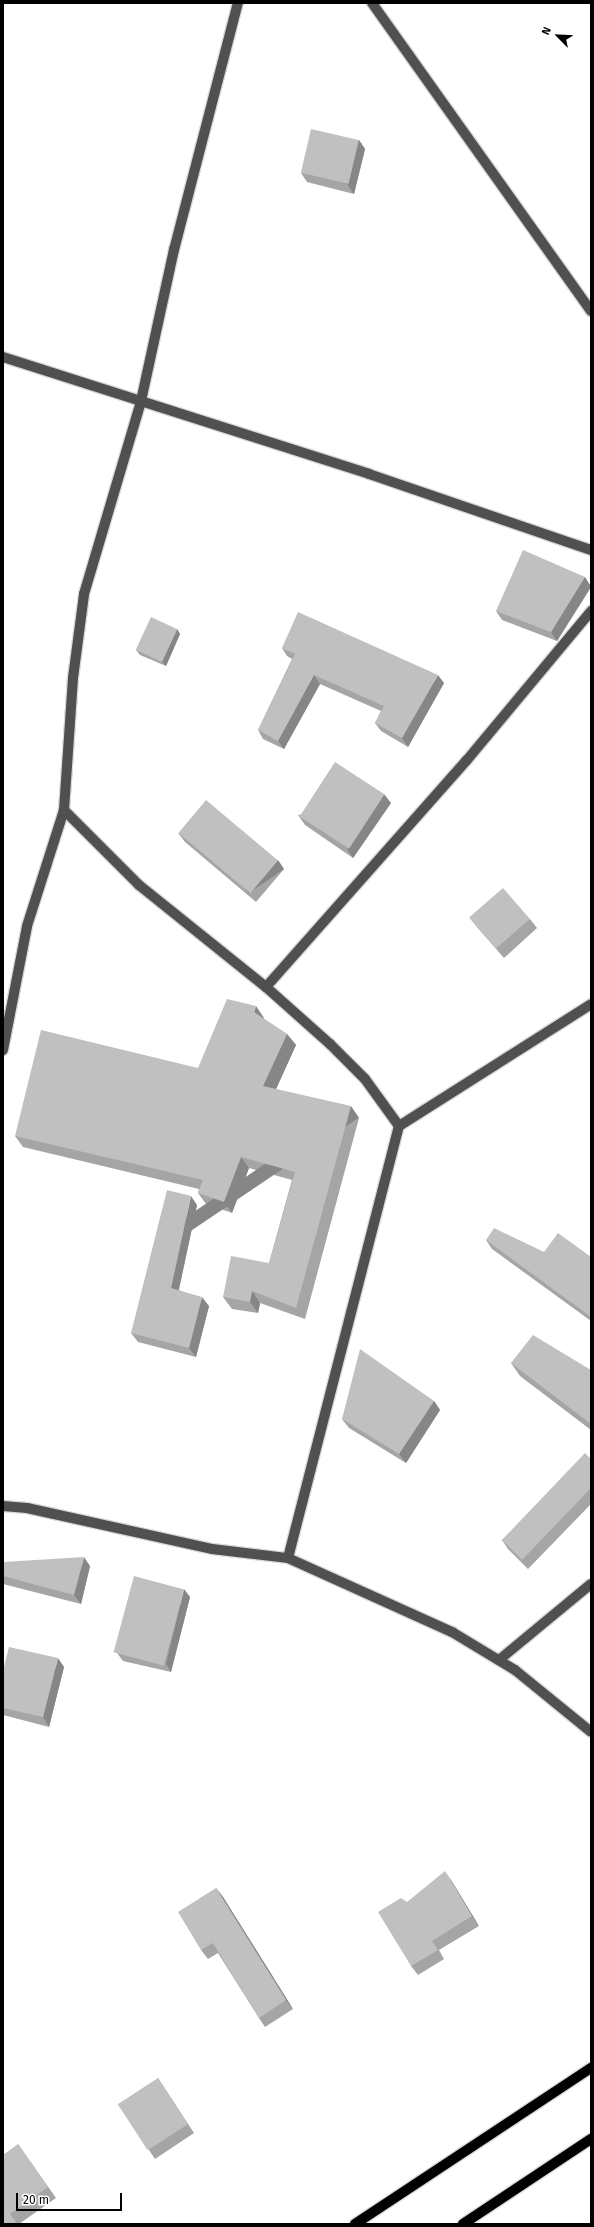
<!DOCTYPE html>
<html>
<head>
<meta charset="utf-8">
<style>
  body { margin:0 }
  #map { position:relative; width:594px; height:2227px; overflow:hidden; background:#fff; font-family:"Fira Sans",sans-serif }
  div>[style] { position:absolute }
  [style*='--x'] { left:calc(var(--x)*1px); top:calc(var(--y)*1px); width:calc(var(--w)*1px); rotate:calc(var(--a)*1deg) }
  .roads { filter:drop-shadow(1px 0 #dbdbdb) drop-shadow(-1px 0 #dbdbdb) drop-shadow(0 1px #dbdbdb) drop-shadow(0 -1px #dbdbdb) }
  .minor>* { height:10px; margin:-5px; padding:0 5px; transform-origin:5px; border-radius:5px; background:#505050 }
  .major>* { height:10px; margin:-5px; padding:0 5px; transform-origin:5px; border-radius:5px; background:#000 }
  .wall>* { inset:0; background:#a5a5a5 }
  .shaded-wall>* { inset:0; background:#868686; transform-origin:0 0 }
  .building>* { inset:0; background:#c0c0c0; transform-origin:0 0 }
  span { translate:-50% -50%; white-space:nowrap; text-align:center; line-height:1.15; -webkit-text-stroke:3.5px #fff; paint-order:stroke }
  .frame { position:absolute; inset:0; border:4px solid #000; pointer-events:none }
  .north { position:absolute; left:538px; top:16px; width:40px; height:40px; -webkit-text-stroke:3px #fff; paint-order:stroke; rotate:294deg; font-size:11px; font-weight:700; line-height:16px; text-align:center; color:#000 }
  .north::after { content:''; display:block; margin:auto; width:14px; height:18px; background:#000; clip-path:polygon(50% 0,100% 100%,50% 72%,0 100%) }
  .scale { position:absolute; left:16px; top:2193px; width:106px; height:18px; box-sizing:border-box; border:2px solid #000; border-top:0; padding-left:5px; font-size:12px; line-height:14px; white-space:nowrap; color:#000; -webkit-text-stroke:3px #fff; paint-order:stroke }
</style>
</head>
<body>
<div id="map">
  <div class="roads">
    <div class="minor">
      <i style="--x:372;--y:3;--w:378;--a:54.6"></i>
      <i style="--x:3;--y:357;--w:384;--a:17.7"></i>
      <i style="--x:369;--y:474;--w:235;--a:18.9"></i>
      <i style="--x:64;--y:810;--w:106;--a:45"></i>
      <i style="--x:139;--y:885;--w:163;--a:38.8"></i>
      <i style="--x:266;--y:987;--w:86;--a:41.7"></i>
      <i style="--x:330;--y:1044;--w:49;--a:45"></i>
      <i style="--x:365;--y:1079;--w:58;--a:54.1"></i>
      <i style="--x:266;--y:987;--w:303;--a:-48.5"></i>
      <i style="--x:467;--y:760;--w:194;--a:-50.2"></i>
      <i style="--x:3;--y:1050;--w:126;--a:-79"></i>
      <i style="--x:27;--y:926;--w:122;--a:-72.3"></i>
      <i style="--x:64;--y:810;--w:132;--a:-86.1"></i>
      <i style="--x:73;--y:678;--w:85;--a:-82.5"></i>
      <i style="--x:84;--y:594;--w:201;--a:-73.5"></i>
      <i style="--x:141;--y:401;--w:155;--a:-77.7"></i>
      <i style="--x:174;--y:250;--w:255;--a:-75.5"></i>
      <i style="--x:3;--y:1506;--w:24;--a:5"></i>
      <i style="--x:27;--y:1508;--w:189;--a:12.5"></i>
      <i style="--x:212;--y:1549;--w:77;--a:6.8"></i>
      <i style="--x:288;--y:1558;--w:180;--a:24.3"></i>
      <i style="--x:452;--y:1632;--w:74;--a:31.1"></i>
      <i style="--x:515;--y:1670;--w:98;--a:39.2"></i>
      <i style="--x:288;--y:1558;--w:446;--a:-75.6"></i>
      <i style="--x:399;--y:1126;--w:227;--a:-32.4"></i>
      <i style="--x:499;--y:1660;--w:119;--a:-39.6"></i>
    </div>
    <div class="major">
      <i style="--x:355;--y:2224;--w:283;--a:-33.5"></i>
      <i style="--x:463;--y:2224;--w:154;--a:-33.6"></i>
    </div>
  </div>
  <div class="wall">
    <i style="clip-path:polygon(359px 140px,365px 149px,354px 194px,307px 182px,301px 173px)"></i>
    <i style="clip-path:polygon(585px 577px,591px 587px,557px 641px,502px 620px,496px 611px)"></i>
    <i style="clip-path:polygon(177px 629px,180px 634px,166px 666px,140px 655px,136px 650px)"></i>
    <i style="clip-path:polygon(282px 648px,444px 683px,408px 747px,381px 731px,375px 723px,381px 711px,320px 684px,284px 749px,263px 739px,258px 730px,292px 659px,287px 656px)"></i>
    <i style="clip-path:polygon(391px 803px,353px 858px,305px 825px,298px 815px)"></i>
    <i style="clip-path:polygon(178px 833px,284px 869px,256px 902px,185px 842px)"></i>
    <i style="clip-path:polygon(470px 918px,530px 919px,537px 928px,504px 958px,477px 927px)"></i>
    <i style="clip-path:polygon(264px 1018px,264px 1019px,287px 1034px,296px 1045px,276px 1089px,359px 1118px,305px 1319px,260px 1303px,258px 1313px,232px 1309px,223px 1297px,269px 1263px,292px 1180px,249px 1168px,232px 1213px,206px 1204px,198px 1193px,199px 1189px,23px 1147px,15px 1136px,198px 1068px)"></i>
    <i style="clip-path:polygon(197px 1205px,179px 1290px,209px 1306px,196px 1357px,138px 1342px,131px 1333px)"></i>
    <i style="clip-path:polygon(486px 1240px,544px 1252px,591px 1257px,591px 1321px,492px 1249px)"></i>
    <i style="clip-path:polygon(511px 1363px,591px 1370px,591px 1430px,520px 1376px)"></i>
    <i style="clip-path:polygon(434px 1401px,440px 1410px,406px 1463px,349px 1428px,342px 1419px)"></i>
    <i style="clip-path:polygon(591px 1459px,591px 1504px,528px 1569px,508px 1549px,502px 1540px)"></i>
    <i style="clip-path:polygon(3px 1562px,90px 1566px,81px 1604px,3px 1584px)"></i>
    <i style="clip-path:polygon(190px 1597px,171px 1672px,123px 1661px,117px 1653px)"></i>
    <i style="clip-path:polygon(64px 1667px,49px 1727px,3px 1715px,3px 1671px)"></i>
    <i style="clip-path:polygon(451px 1880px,479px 1926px,439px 1950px,444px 1959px,418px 1975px,411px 1966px,407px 1902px)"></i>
    <i style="clip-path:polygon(216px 1888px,223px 1897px,293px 2009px,265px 2027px,259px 2018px,218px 1953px,208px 1959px,201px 1950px)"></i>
    <i style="clip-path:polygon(158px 2078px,194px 2133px,155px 2159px,149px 2150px)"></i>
    <i style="clip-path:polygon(18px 2144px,56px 2198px,19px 2224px,3px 2224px)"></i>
  </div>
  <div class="shaded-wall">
    <i style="clip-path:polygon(359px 140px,365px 149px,354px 194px,347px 184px)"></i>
    <i style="clip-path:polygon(585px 577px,591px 587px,557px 641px,551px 632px)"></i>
    <i style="clip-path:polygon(177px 629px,180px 634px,166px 666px,162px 661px)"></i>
    <i style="clip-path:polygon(314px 675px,320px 684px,284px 749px,278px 741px)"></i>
    <i style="clip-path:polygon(438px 675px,444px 683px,408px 747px,402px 738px)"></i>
    <i style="clip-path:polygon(384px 794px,391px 803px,353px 858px,347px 849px)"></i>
    <i style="left:278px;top:860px;width:11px;height:43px;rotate:56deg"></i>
    <i style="clip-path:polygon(256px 1006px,264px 1018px,262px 1024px,254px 1012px)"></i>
    <i style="clip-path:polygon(287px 1034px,296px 1045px,272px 1098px,263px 1086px)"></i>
    <i style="left:351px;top:1106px;width:14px;height:209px;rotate:56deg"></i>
    <i style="clip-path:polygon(241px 1157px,249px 1168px,232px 1213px,224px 1202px)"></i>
    <i style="clip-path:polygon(191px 1196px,197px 1205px,177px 1297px,171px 1288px)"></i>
    <i style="clip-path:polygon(252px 1291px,260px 1303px,258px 1313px,250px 1302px)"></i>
    <i style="clip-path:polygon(202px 1297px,209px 1306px,196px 1357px,189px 1348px)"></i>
    <i style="clip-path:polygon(434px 1401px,440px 1410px,406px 1463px,399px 1454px)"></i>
    <i style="clip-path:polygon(84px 1557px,90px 1566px,81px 1604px,74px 1595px)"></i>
    <i style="clip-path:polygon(184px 1589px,190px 1597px,171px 1672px,166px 1664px)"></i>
    <i style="clip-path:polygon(58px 1658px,64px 1667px,49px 1727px,43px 1717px)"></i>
    <i style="clip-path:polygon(445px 1871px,451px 1880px,479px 1926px,472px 1916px)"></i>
    <i style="clip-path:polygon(216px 1888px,223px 1897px,293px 2009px,286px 2000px)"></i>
  </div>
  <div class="building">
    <i style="left:311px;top:129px;width:49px;height:45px;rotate:13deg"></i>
    <i style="clip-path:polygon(523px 550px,585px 577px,551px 632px,496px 611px)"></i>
    <i style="clip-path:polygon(298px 612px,438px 675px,402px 738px,375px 723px,384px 706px,314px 675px,278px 741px,258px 730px,295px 654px,282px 648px)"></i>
    <i style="left:151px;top:617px;width:29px;height:36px;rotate:25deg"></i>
    <i style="left:335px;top:762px;width:59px;height:65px;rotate:33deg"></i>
    <i style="left:206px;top:800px;width:94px;height:43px;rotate:40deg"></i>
    <i style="left:503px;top:888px;width:41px;height:45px;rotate:49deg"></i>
    <i style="clip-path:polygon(227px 999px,256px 1006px,254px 1012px,287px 1034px,263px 1086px,351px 1106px,296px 1308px,252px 1291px,250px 1302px,223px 1297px,231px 1256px,269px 1263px,295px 1172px,241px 1157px,224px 1202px,198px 1193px,203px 1180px,15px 1136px,41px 1030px,198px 1068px)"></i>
    <i style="clip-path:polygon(167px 1190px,191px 1196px,171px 1288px,202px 1297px,189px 1348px,131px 1333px)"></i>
    <i style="clip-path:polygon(494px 1228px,544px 1252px,558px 1233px,591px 1257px,591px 1317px,486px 1240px)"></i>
    <i style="clip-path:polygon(533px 1335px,591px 1370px,591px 1424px,511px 1363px)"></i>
    <i style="clip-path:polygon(360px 1349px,434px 1401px,399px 1454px,342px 1419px)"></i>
    <i style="clip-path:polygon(585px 1453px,591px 1459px,591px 1488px,522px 1560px,502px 1540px)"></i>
    <i style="clip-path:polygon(84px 1557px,74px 1595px,3px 1576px,3px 1562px)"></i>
    <i style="left:134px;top:1576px;width:52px;height:79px;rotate:15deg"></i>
    <i style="clip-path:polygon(9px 1647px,58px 1658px,43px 1717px,3px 1708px,3px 1671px)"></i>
    <i style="clip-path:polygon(445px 1871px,472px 1916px,432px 1941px,438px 1950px,411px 1966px,378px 1912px,401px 1898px,407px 1902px)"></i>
    <i style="clip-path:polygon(216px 1888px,286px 2000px,259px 2018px,213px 1943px,201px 1950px,178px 1912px)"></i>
    <i style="left:158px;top:2078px;width:55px;height:48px;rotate:57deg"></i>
    <i style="clip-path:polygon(18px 2144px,48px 2187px,10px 2214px,17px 2224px,3px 2224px,3px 2155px)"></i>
  </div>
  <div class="frame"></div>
  <div class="north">N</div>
  <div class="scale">20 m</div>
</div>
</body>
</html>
